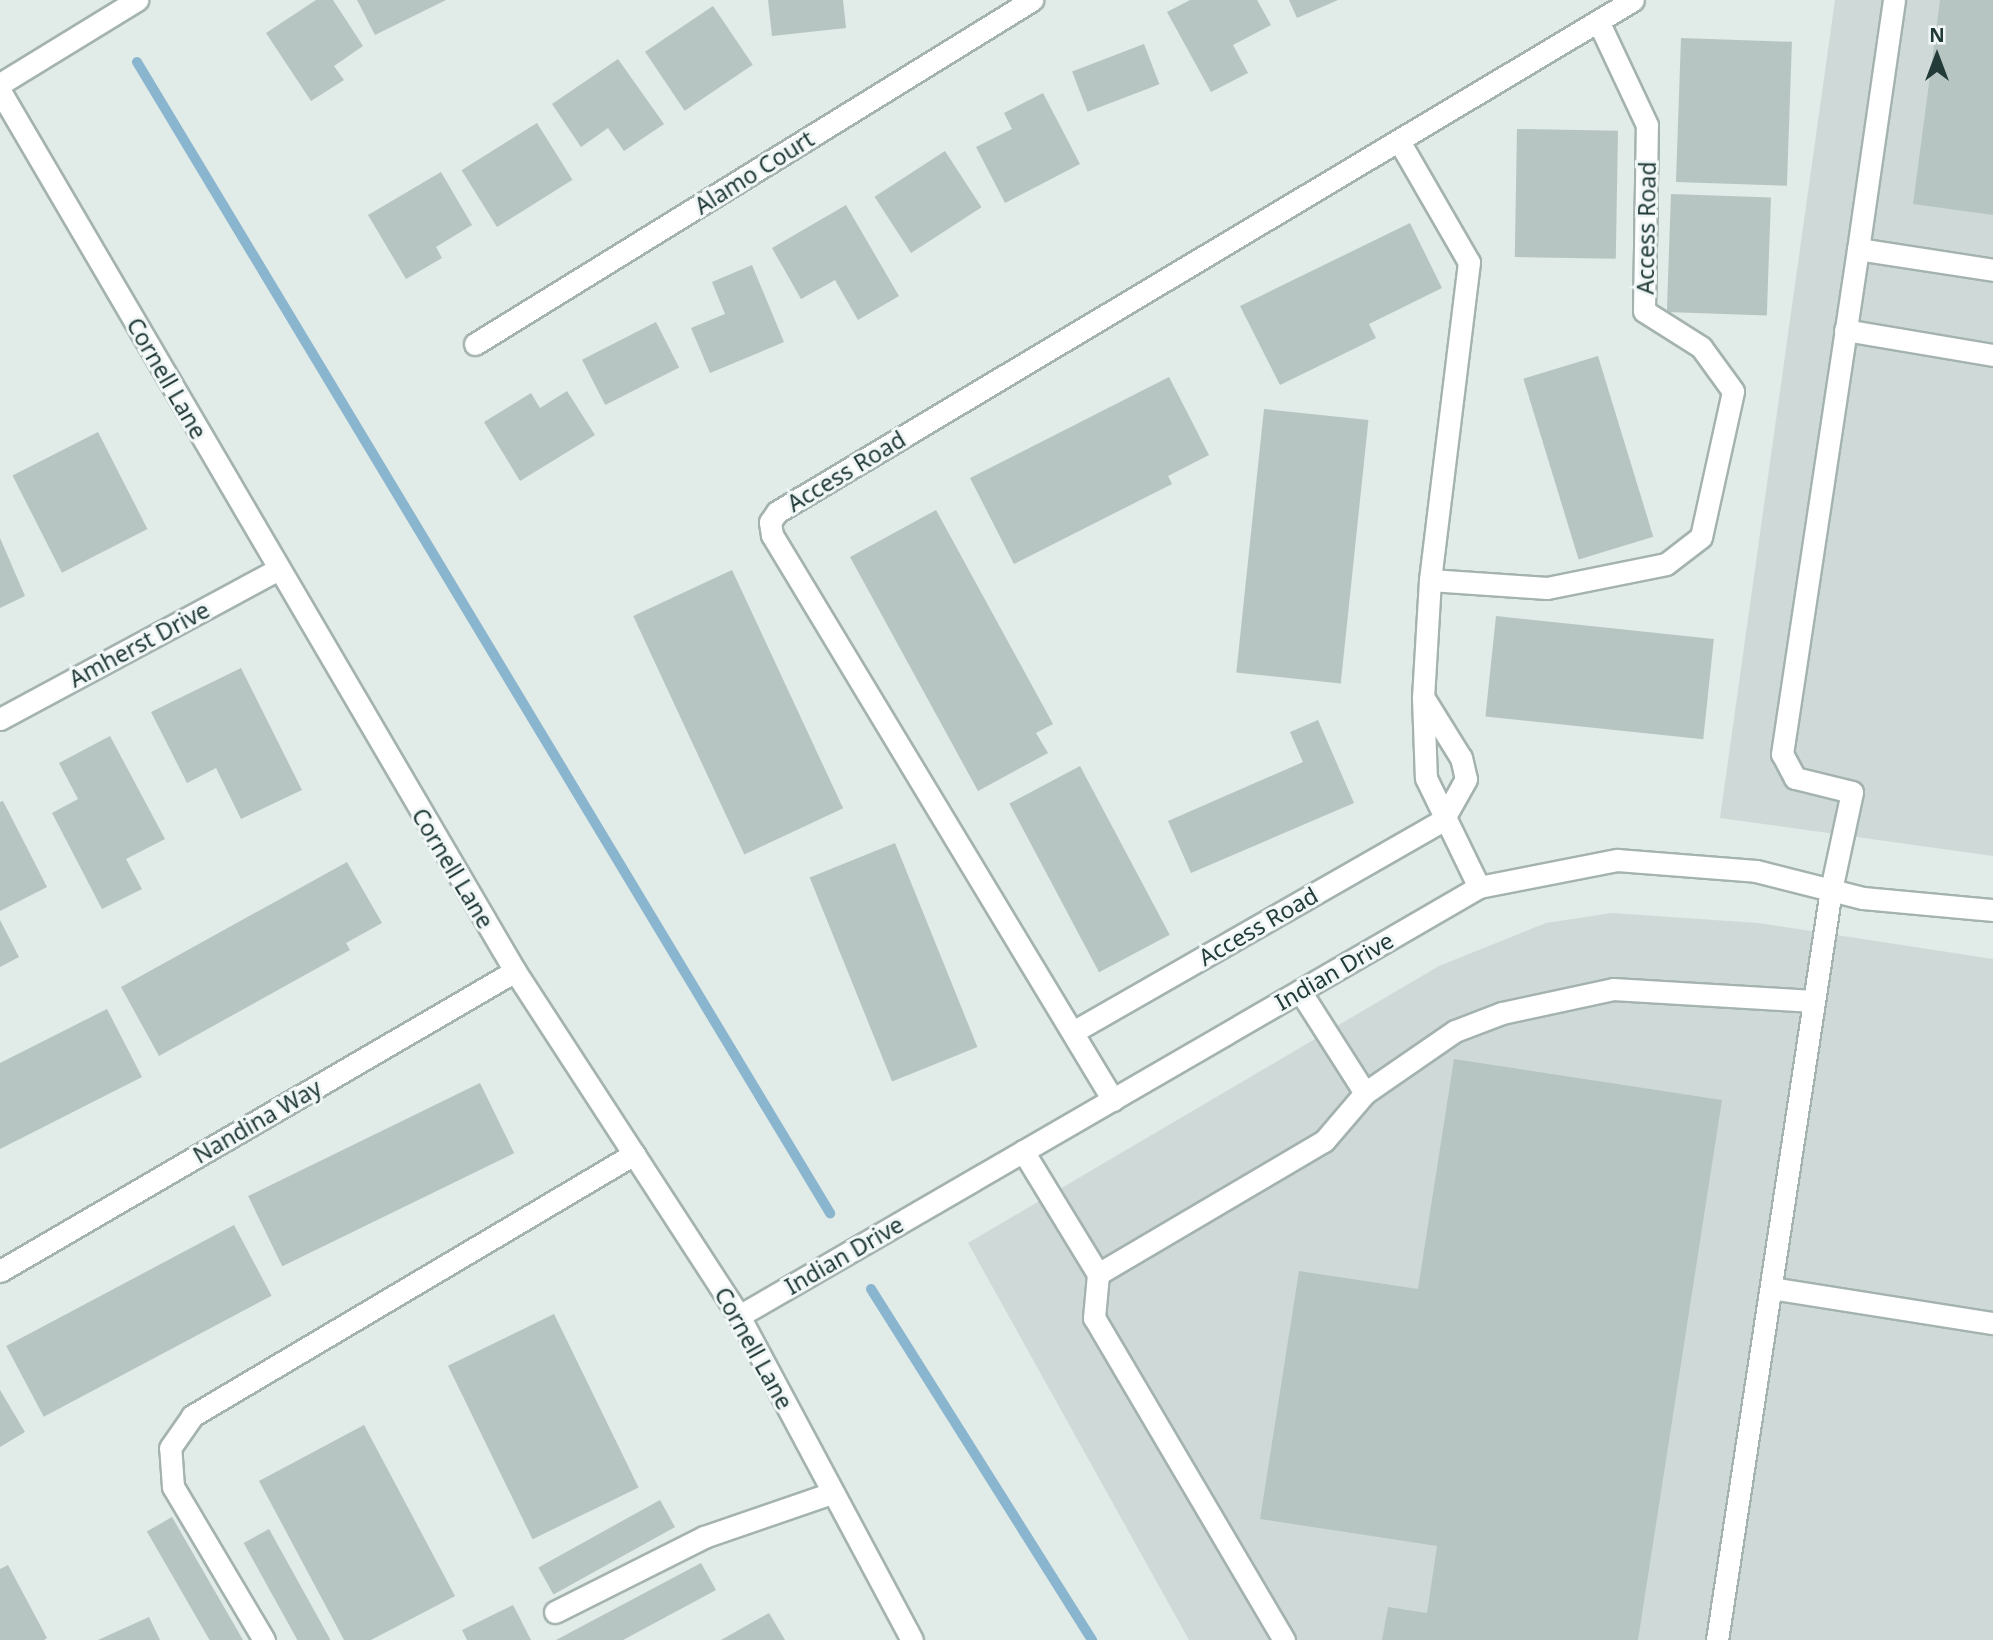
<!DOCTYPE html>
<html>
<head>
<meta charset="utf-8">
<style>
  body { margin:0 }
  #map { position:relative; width:1993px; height:1640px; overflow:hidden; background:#e1ebe8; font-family:"Noto Sans",sans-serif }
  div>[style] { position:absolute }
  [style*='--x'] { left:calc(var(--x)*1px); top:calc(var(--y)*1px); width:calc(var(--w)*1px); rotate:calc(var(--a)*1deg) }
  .built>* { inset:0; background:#cfdad8 }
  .stream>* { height:10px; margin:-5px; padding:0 5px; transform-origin:5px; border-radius:5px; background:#8ab5ce }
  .building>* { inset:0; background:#b6c5c2; transform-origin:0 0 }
  .roads { filter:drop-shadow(2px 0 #a4b3b0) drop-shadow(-2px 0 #a4b3b0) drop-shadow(0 2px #a4b3b0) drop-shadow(0 -2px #a4b3b0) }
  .minor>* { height:21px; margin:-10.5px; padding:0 10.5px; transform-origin:10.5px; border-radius:10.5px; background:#fff }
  span { translate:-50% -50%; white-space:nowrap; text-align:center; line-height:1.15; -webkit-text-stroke:6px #f1f7f6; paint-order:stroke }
  .street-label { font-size:23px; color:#223b39 }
  .north { position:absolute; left:1902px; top:21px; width:70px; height:70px; -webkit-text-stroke:5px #f1f7f6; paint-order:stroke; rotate:0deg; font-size:19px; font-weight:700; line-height:28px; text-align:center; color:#223b39 }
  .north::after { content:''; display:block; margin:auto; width:24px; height:32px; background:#223b39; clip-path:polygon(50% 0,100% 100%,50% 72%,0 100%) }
</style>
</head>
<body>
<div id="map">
  <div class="built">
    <i style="clip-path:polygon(1835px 0,1993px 0,1993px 856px,1720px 818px)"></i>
    <i style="clip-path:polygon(1612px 913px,1758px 923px,1993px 959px,1993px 1640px,1189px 1640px,968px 1243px,1439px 966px,1546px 923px)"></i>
  </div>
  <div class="stream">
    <i style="--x:137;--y:62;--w:1344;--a:58.95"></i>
    <i style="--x:871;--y:1289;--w:415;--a:57.8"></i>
  </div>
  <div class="building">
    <i style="clip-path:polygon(316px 0,333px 0,363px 46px,334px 66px,344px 80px,311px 101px,266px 33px)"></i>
    <i style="clip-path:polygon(357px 0,446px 0,375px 35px)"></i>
    <i style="clip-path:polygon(768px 0,843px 0,846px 28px,772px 36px)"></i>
    <i style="clip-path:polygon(1190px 0,1257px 0,1271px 25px,1233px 45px,1248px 73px,1211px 92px,1167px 12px)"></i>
    <i style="clip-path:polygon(1289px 0,1338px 0,1297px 18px)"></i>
    <i style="clip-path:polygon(1940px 0,1993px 0,1993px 215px,1913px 204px)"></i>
    <i style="left:713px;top:6px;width:71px;height:82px;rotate:56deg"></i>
    <i style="left:1681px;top:38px;width:111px;height:144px;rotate:2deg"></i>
    <i style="left:1144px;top:44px;width:43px;height:77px;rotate:69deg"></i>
    <i style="clip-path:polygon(618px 59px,664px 124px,624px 151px,608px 128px,581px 147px,552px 104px)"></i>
    <i style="clip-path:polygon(1043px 93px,1080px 164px,1005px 203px,976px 147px,1012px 129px,1004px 113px)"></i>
    <i style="left:537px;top:123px;width:67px;height:89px;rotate:58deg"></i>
    <i style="left:1517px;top:129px;width:101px;height:128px;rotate:1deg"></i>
    <i style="left:945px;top:151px;width:67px;height:84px;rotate:57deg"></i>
    <i style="clip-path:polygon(441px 172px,472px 225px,436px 247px,442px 258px,406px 279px,368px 215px)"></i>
    <i style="left:1671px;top:194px;width:100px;height:118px;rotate:2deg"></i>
    <i style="clip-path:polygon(846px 205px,899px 296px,858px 320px,835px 280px,801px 299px,772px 248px)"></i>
    <i style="clip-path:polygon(1410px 223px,1442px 288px,1369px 324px,1376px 338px,1280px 385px,1240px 306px)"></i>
    <i style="clip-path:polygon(752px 265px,784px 342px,710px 373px,691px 328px,725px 314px,712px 282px)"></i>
    <i style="left:656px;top:322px;width:51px;height:83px;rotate:63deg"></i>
    <i style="left:1598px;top:356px;width:189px;height:78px;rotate:73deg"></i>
    <i style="clip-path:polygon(1169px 377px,1209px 455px,1168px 476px,1172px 484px,1014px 564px,970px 478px)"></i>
    <i style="clip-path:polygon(567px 391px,595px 435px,520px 481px,484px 422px,531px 393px,540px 408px)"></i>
    <i style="left:1264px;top:409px;width:105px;height:265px;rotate:6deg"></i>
    <i style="left:98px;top:432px;width:109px;height:96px;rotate:63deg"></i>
    <i style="clip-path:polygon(936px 510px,1053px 724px,1036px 733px,1048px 753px,978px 791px,850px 557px)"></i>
    <i style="clip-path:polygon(0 538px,25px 596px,0 608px)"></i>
    <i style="left:732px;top:570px;width:263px;height:109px;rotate:65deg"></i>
    <i style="left:1496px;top:616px;width:219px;height:101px;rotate:6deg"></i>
    <i style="clip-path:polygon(241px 668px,302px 790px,241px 819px,216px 768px,187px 783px,151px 712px)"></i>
    <i style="clip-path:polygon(1318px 720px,1354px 803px,1191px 873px,1168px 821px,1303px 762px,1290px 732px)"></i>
    <i style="clip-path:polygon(110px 736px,165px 839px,126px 859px,142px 889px,102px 909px,52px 813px,78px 799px,59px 763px)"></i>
    <i style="left:1080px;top:766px;width:191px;height:80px;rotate:62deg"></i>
    <i style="clip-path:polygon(3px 801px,47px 887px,0 911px,0 802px)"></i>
    <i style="left:895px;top:843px;width:220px;height:92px;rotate:68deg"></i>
    <i style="clip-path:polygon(347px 862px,382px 923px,346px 943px,350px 950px,159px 1056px,121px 987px)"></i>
    <i style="clip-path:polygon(0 920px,19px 957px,0 967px)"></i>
    <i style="clip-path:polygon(107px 1009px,142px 1077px,0 1149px,0 1063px)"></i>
    <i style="clip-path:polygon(1454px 1059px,1722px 1100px,1638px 1640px,1382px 1640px,1388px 1607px,1427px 1613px,1437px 1546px,1260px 1519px,1299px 1271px,1418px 1289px)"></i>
    <i style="left:480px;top:1083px;width:78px;height:258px;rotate:64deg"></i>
    <i style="left:234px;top:1225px;width:80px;height:258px;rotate:62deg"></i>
    <i style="left:554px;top:1314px;width:193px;height:118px;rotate:64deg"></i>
    <i style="clip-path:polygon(0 1390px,25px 1432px,0 1447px)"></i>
    <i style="clip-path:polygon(364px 1425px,455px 1596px,371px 1640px,344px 1640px,259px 1481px)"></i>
    <i style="left:660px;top:1500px;width:31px;height:139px;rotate:61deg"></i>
    <i style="left:172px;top:1517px;width:142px;height:29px;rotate:60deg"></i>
    <i style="left:269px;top:1529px;width:127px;height:29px;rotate:61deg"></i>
    <i style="clip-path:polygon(701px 1563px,716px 1590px,623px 1640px,556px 1640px)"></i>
    <i style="clip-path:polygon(8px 1565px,47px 1638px,44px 1640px,0 1640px,0 1569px)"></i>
    <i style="clip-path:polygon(513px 1605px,531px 1640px,467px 1640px,462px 1630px)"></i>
    <i style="clip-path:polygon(769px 1613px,785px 1640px,721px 1640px)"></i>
    <i style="clip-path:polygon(149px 1617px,160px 1640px,98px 1640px)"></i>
  </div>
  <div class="roads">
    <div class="minor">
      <i style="--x:1894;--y:0;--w:252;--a:98.2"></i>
      <i style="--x:1858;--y:249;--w:137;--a:8.8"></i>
      <i style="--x:0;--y:84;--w:161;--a:-31.5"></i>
      <i style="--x:0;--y:91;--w:1020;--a:59.66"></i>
      <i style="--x:515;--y:971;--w:411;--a:57"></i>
      <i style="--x:739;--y:1316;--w:367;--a:61.9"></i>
      <i style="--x:1399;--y:141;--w:140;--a:60"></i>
      <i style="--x:1469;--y:262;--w:320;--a:97"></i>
      <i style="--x:1430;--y:580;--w:118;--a:93.4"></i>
      <i style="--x:1423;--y:698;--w:80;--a:87.9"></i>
      <i style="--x:1426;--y:778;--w:121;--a:64.1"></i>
      <i style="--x:1845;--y:330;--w:150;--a:9.6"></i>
      <i style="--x:475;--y:344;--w:655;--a:-31.7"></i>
      <i style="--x:1430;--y:580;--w:117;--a:3.9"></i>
      <i style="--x:1547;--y:588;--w:121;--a:-11.4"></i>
      <i style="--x:1666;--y:564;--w:44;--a:-37.6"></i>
      <i style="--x:1701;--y:537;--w:149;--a:-77.6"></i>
      <i style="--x:1733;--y:391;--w:54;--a:-126"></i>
      <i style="--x:1701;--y:347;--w:67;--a:-147.7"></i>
      <i style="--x:1644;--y:311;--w:186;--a:-89.1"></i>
      <i style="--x:1647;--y:125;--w:115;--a:-115.2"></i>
      <i style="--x:0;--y:719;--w:316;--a:-28.3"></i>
      <i style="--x:1300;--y:991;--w:121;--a:57.5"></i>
      <i style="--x:1073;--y:1032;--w:426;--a:-29.8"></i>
      <i style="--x:1443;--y:820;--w:47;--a:-60.7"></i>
      <i style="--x:1466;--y:779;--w:22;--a:-103"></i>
      <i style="--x:1461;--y:758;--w:68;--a:-121.8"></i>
      <i style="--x:1113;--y:1100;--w:660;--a:-121.11"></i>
      <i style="--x:772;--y:535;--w:13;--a:-99"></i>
      <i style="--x:770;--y:522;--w:12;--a:-55"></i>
      <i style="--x:777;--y:512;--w:997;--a:-30.88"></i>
      <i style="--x:1023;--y:1151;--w:144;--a:58.6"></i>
      <i style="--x:0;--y:1271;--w:596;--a:-30.22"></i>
      <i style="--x:1771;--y:1288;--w:225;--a:9"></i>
      <i style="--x:739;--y:1316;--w:855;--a:-30.1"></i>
      <i style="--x:1479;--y:887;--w:141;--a:-11.1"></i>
      <i style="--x:1617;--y:860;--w:139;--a:4.5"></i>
      <i style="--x:1756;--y:871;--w:110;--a:14.2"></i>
      <i style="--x:1863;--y:898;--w:131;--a:5.3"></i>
      <i style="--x:555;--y:1612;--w:167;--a:-26.7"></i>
      <i style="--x:704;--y:1537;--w:135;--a:-19"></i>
      <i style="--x:264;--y:1640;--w:178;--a:-120.7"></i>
      <i style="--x:173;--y:1487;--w:39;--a:-94"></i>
      <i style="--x:170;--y:1448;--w:39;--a:-55"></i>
      <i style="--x:192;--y:1416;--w:514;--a:-30.66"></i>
      <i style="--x:1284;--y:1640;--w:374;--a:-120.5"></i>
      <i style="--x:1094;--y:1318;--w:44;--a:-84.8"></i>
      <i style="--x:1098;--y:1274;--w:262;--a:-30.5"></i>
      <i style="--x:1324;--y:1141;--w:63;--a:-49.5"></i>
      <i style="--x:1365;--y:1093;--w:109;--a:-34.6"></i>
      <i style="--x:1455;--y:1031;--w:50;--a:-21"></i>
      <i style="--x:1502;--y:1013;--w:114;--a:-12.2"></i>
      <i style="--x:1613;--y:989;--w:201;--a:3.4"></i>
      <i style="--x:1717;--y:1640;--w:759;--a:-81.36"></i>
      <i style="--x:1831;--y:890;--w:100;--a:-77.9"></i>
      <i style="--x:1852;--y:792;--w:59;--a:-166.2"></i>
      <i style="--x:1795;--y:778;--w:27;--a:-118"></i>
      <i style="--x:1782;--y:754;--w:511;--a:-81.44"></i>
    </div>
  </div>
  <div class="street-label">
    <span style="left:754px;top:172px;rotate:-32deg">Alamo Court</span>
    <span style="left:1646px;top:228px;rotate:-89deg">Access Road</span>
    <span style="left:167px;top:378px;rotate:60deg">Cornell Lane</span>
    <span style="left:846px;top:471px;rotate:-31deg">Access Road</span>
    <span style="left:139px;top:644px;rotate:-28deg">Amherst Drive</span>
    <span style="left:453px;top:868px;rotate:59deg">Cornell Lane</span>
    <span style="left:1258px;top:926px;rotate:-30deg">Access Road</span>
    <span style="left:1334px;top:971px;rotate:-30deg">Indian Drive</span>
    <span style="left:257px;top:1121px;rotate:-30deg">Nandina Way</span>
    <span style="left:844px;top:1255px;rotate:-30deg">Indian Drive</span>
    <span style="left:754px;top:1348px;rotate:61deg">Cornell Lane</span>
  </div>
  <div class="north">N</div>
</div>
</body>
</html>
